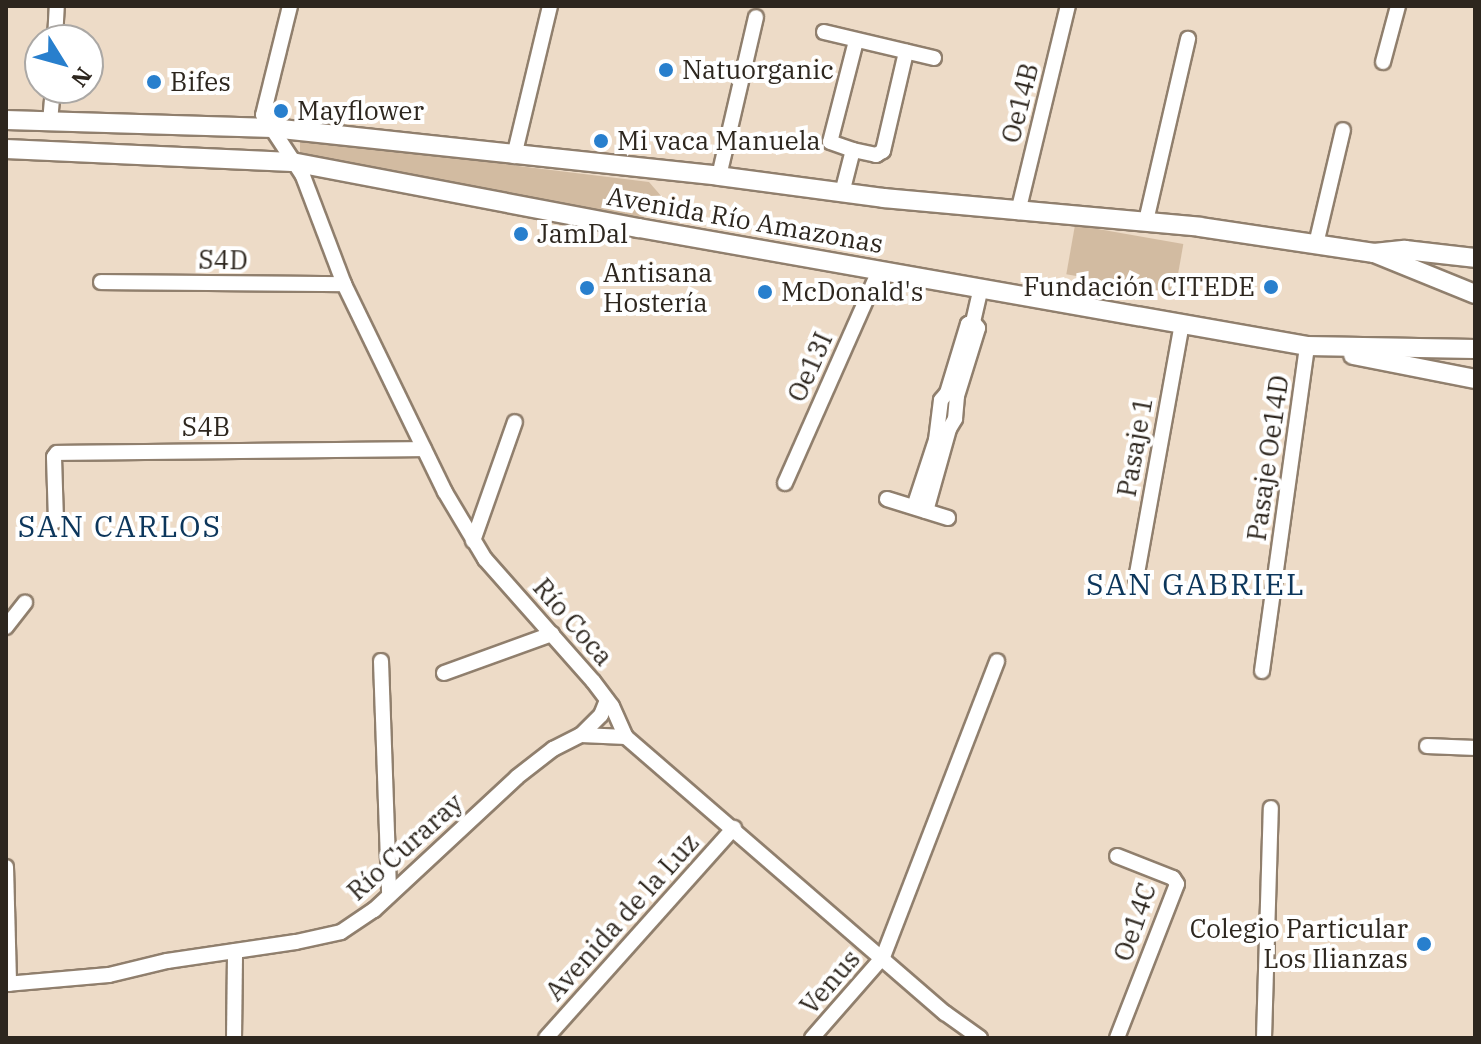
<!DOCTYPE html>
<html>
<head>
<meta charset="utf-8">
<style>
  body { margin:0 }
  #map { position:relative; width:1481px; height:1044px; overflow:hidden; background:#eddbc7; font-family:"IBM Plex Serif",serif }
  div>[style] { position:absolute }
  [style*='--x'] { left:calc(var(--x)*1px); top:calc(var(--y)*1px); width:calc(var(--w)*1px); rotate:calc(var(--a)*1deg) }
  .green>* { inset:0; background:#d2bba1; transform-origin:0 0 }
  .roads { filter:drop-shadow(2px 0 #907f6d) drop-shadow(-2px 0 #907f6d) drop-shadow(0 2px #907f6d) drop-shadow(0 -2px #907f6d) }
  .minor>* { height:14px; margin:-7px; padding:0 7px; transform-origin:7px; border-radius:7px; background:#fff }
  .major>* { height:18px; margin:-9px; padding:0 9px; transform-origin:9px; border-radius:9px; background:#fff }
  .dots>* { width:22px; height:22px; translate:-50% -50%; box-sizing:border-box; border:4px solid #fff; border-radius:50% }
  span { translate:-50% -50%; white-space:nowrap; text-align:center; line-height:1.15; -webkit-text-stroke:8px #fff; paint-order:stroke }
  .poi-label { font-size:26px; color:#2d261e }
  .left { translate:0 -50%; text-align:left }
  .right { translate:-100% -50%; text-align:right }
  .street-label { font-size:26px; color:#2d261e }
  .quarter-label { font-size:30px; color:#0c365b; letter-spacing:2px }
  .frame { position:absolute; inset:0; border:8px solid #2d261e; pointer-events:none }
  .north { position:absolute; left:24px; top:24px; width:80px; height:80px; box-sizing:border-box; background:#fff; border:2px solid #aba8a5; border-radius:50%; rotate:127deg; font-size:22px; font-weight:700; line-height:32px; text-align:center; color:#2d261e }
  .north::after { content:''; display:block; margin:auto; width:28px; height:36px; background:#287fcd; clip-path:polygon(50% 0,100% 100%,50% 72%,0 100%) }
</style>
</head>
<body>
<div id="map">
  <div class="green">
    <i style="clip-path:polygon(300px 139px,649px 182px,662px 197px,656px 213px,641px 217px,300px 156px)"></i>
    <i style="left:1075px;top:225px;width:110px;height:50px;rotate:10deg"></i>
  </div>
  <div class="roads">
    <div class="minor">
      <i style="--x:290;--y:6;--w:112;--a:103.9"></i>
      <i style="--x:263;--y:115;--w:73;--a:56.7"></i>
      <i style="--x:303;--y:176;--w:116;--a:69.2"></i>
      <i style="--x:344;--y:284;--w:231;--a:64.1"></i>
      <i style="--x:445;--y:492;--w:78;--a:59.2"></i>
      <i style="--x:485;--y:559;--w:163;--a:48.5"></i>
      <i style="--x:593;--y:681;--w:31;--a:53"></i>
      <i style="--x:612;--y:706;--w:34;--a:66"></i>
      <i style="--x:626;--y:737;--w:422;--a:40.9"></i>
      <i style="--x:945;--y:1013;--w:43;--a:35.5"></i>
      <i style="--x:824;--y:32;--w:113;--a:13.3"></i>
      <i style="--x:55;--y:40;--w:34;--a:-87"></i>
      <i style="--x:856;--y:41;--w:104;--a:104.4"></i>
      <i style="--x:830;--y:142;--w:24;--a:19"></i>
      <i style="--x:853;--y:150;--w:24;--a:12"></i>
      <i style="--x:876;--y:155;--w:8;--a:-30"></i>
      <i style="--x:883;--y:151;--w:102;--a:-76.9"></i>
      <i style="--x:1383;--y:62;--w:58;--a:-75"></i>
      <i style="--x:50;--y:122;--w:34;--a:-85"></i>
      <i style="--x:514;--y:156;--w:154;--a:-76.5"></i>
      <i style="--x:719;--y:176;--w:163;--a:-76.9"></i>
      <i style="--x:842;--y:193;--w:44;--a:-75.7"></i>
      <i style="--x:1018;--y:212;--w:212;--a:-76.4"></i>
      <i style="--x:1146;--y:221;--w:187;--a:-77"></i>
      <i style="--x:1316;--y:244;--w:117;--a:-76.7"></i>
      <i style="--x:101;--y:282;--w:243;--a:0.5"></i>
      <i style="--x:785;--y:483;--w:232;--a:-66.1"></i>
      <i style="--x:887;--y:499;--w:64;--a:17.3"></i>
      <i style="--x:914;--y:507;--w:71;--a:-71.8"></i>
      <i style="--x:936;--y:440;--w:40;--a:-82.9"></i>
      <i style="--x:941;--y:400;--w:9;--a:-49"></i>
      <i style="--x:947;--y:393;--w:72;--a:-73.1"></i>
      <i style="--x:968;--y:324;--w:5;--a:-22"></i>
      <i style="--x:926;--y:511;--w:85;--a:-74.3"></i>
      <i style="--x:949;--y:429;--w:12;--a:-59"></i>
      <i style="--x:955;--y:419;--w:23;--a:-85"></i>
      <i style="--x:957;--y:396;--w:71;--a:-72.8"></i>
      <i style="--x:978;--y:328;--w:8;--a:-130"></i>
      <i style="--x:973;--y:322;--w:35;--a:-77"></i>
      <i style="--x:56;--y:521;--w:64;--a:-91.8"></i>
      <i style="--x:54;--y:457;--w:5;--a:-53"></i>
      <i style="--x:57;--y:453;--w:367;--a:-0.6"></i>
      <i style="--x:473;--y:541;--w:126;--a:-70.6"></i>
      <i style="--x:1136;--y:579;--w:260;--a:-79.8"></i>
      <i style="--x:6;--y:627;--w:31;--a:-52"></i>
      <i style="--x:381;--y:661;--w:234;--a:88"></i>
      <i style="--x:1262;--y:671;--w:328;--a:-82.1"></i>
      <i style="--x:444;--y:673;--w:115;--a:-19.9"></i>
      <i style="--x:581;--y:735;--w:28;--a:-45"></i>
      <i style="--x:601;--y:715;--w:16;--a:-68"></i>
      <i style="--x:1427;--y:746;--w:48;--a:2.4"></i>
      <i style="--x:6;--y:867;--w:117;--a:88.5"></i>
      <i style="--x:6;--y:984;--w:103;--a:-5"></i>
      <i style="--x:109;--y:975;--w:60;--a:-13.6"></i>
      <i style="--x:167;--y:961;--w:130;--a:-8.4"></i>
      <i style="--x:296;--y:942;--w:46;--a:-12.5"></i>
      <i style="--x:341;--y:932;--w:40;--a:-34"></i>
      <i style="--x:374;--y:910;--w:195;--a:-42.9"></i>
      <i style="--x:517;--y:777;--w:46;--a:-37.9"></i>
      <i style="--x:553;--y:749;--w:31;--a:-27"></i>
      <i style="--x:581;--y:735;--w:45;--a:2.5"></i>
      <i style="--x:234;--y:1038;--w:87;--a:-89.3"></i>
      <i style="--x:546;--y:1038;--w:282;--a:-48.2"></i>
      <i style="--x:812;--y:1038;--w:108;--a:-48.8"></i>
      <i style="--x:883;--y:957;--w:317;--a:-68.9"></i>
      <i style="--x:1117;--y:1038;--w:165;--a:-68.7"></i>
      <i style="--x:1177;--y:884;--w:7;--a:-124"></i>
      <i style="--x:1173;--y:878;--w:60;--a:-158.6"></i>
      <i style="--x:1264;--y:1038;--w:230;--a:-88.3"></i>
    </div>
    <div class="major">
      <i style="--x:6;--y:120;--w:266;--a:1.7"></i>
      <i style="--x:272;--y:128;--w:450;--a:6.1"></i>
      <i style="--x:719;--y:176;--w:166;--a:7.6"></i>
      <i style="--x:884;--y:198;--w:317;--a:5.2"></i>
      <i style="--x:1200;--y:227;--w:176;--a:8.5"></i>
      <i style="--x:1374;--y:253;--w:109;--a:22.1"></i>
      <i style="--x:6;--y:149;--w:286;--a:2.6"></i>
      <i style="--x:292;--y:162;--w:353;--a:10.8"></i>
      <i style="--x:639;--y:228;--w:678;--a:10.02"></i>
      <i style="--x:1307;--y:346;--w:168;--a:1"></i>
      <i style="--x:1374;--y:253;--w:31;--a:-6"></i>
      <i style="--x:1405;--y:250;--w:70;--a:6.5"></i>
      <i style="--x:1353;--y:355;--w:124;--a:11.1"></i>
    </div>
  </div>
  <div class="dots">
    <i style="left:666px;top:70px;background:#287fcd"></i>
    <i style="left:154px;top:82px;background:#287fcd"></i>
    <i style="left:281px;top:111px;background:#287fcd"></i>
    <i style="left:601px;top:141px;background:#287fcd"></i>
    <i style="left:521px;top:234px;background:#287fcd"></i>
    <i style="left:1271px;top:287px;background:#287fcd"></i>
    <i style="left:587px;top:288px;background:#287fcd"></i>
    <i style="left:765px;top:292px;background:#287fcd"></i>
    <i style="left:1424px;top:944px;background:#287fcd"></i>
  </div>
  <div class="poi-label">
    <span class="left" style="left:682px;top:70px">Natuorganic</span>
    <span class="left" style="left:170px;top:82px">Bifes</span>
    <span class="left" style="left:297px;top:111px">Mayflower</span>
    <span class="left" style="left:617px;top:141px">Mi vaca Manuela</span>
    <span class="left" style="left:537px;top:234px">JamDal</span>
    <span class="left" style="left:603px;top:288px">Antisana<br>Hostería</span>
    <span class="right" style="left:1255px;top:287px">Fundación CITEDE</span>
    <span class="left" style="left:781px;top:292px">McDonald's</span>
    <span class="right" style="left:1408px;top:944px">Colegio Particular<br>Los Ilianzas</span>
  </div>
  <div class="street-label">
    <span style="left:1020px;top:103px;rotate:-76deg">Oe14B</span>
    <span style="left:745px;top:220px;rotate:10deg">Avenida Río Amazonas</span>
    <span style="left:223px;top:260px;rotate:1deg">S4D</span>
    <span style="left:810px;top:367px;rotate:-66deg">Oe13I</span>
    <span style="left:206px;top:427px">S4B</span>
    <span style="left:1135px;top:447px;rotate:-80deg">Pasaje 1</span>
    <span style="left:1268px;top:458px;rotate:-82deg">Pasaje Oe14D</span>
    <span style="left:573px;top:622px;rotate:49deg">Río Coca</span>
    <span style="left:405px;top:847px;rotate:-42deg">Río Curaray</span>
    <span style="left:622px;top:917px;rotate:-48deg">Avenida de la Luz</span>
    <span style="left:1135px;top:922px;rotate:-71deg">Oe14C</span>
    <span style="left:830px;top:982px;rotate:-49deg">Venus</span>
  </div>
  <div class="quarter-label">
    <span style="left:120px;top:526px">SAN CARLOS</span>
    <span style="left:1196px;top:584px">SAN GABRIEL</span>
  </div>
  <div class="frame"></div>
  <div class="north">N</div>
</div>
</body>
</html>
